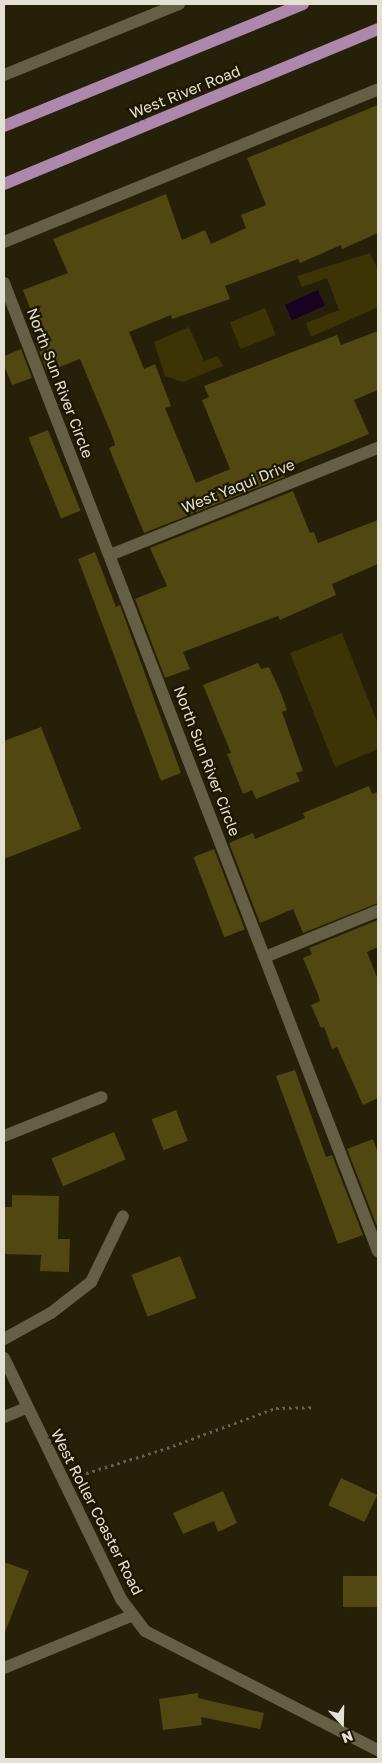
<!DOCTYPE html>
<html>
<head>
<meta charset="utf-8">
<style>
  body { margin:0 }
  #map { position:relative; width:382px; height:1763px; overflow:hidden; background:#252007; font-family:"Golos Text",sans-serif }
  div>[style] { position:absolute }
  [style*='--x'] { left:calc(var(--x)*1px); top:calc(var(--y)*1px); width:calc(var(--w)*1px); rotate:calc(var(--a)*1deg) }
  .green>* { inset:0; background:#3c3404; transform-origin:0 0 }
  .water>* { inset:0; background:#180121; transform-origin:0 0 }
  .building>* { inset:0; background:#514711; transform-origin:0 0 }
  .path>* { height:3px; margin-top:-1.5px; transform-origin:0; background:repeating-linear-gradient(90deg,#66624c 0 2.5px,transparent 0 6.5px) }
  .minor>* { height:12px; margin:-6px; padding:0 6px; transform-origin:6px; border-radius:6px; background:#656045 }
  .major>* { height:12px; margin:-6px; padding:0 6px; transform-origin:6px; border-radius:6px; background:#ac88ad }
  span { translate:-50% -50%; white-space:nowrap; text-align:center; line-height:1.15; -webkit-text-stroke:4.5px #1c1701; paint-order:stroke }
  .street-label { font-size:15px; color:#e4e1d2 }
  .frame { position:absolute; inset:0; border:5px solid #e4e1d2; pointer-events:none }
  .north { position:absolute; left:317px; top:1698px; width:50px; height:50px; -webkit-text-stroke:4px #1c1701; paint-order:stroke; rotate:159deg; font-size:14px; font-weight:700; line-height:20px; text-align:center; color:#e4e1d2 }
  .north::after { content:''; display:block; margin:auto; width:18px; height:22px; background:#e4e1d2; clip-path:polygon(50% 0,100% 100%,50% 72%,0 100%) }
</style>
</head>
<body>
<div id="map">
  <div class="green">
    <i style="clip-path:polygon(370px 253px,378px 270px,378px 307px,311px 337px,306px 323px,339px 310px,327px 278px,302px 287px,297px 276px)"></i>
    <i style="left:265px;top:308px;width:29px;height:38px;rotate:68deg"></i>
    <i style="clip-path:polygon(189px 327px,204px 361px,218px 356px,223px 366px,183px 382px,165px 376px,154px 342px)"></i>
    <i style="clip-path:polygon(342px 633px,378px 724px,378px 749px,335px 767px,290px 653px)"></i>
  </div>
  <div class="water">
    <i style="left:318px;top:290px;width:17px;height:36px;rotate:66deg"></i>
  </div>
  <div class="building">
    <i style="clip-path:polygon(378px 105px,378px 233px,342px 249px,341px 245px,300px 263px,298px 259px,225px 286px,230px 299px,172px 319px,171px 315px,129px 332px,144px 369px,155px 364px,171px 406px,165px 408px,196px 483px,230px 469px,202px 400px,209px 397px,204px 386px,337px 335px,341px 345px,378px 331px,378px 390px,354px 400px,369px 434px,284px 469px,287px 476px,144px 533px,109px 448px,115px 445px,113px 438px,80px 359px,47px 372px,36px 343px,42px 340px,23px 290px,68px 273px,53px 239px,166px 194px,182px 240px,205px 230px,211px 244px,246px 228px,241px 215px,266px 205px,247px 158px)"></i>
    <i style="clip-path:polygon(21px 349px,32px 378px,12px 385px,4px 365px,4px 356px)"></i>
    <i style="left:48px;top:430px;width:87px;height:21px;rotate:68deg"></i>
    <i style="clip-path:polygon(293px 491px,310px 533px,314px 532px,318px 543px,378px 520px,378px 564px,332px 584px,336px 595px,280px 620px,278px 616px,183px 652px,190px 669px,165px 678px,135px 599px,167px 586px,150px 548px)"></i>
    <i style="clip-path:polygon(95px 552px,116px 607px,120px 605px,181px 773px,161px 781px,78px 559px)"></i>
    <i style="clip-path:polygon(258px 663px,261px 669px,269px 667px,280px 691px,287px 710px,282px 712px,303px 771px,296px 773px,300px 781px,256px 799px,252px 790px,243px 794px,227px 754px,231px 753px,203px 685px)"></i>
    <i style="clip-path:polygon(41px 727px,81px 829px,4px 859px,4px 741px)"></i>
    <i style="clip-path:polygon(369px 786px,372px 794px,378px 792px,378px 903px,303px 933px,293px 909px,260px 923px,229px 843px,253px 833px,255px 839px,305px 818px,303px 813px)"></i>
    <i style="left:214px;top:849px;width:86px;height:22px;rotate:69deg"></i>
    <i style="clip-path:polygon(378px 920px,378px 947px,367px 952px,378px 980px,378px 1098px,363px 1105px,337px 1047px,332px 1049px,324px 1027px,321px 1028px,311px 1005px,320px 1001px,318px 994px,303px 958px,312px 954px,309px 948px)"></i>
    <i style="clip-path:polygon(295px 1070px,326px 1157px,332px 1155px,363px 1235px,338px 1244px,276px 1076px)"></i>
    <i style="left:176px;top:1110px;width:33px;height:26px;rotate:69deg"></i>
    <i style="left:114px;top:1132px;width:30px;height:68px;rotate:67deg"></i>
    <i style="clip-path:polygon(373px 1139px,378px 1153px,378px 1229px,347px 1149px)"></i>
    <i style="clip-path:polygon(12px 1195px,59px 1196px,58px 1239px,70px 1239px,69px 1272px,40px 1271px,41px 1255px,4px 1254px,4px 1207px,12px 1207px)"></i>
    <i style="left:180px;top:1256px;width:45px;height:52px;rotate:69deg"></i>
    <i style="left:341px;top:1478px;width:40px;height:30px;rotate:25deg"></i>
    <i style="clip-path:polygon(223px 1491px,237px 1523px,218px 1532px,214px 1521px,183px 1534px,173px 1513px)"></i>
    <i style="clip-path:polygon(4px 1562px,29px 1571px,5px 1632px,4px 1632px)"></i>
    <i style="left:378px;top:1576px;width:31px;height:35px;rotate:90deg"></i>
    <i style="clip-path:polygon(198px 1693px,198px 1698px,264px 1713px,260px 1729px,201px 1717px,202px 1725px,163px 1730px,159px 1699px)"></i>
  </div>
  <div class="path">
    <i style="--x:80;--y:1475;--w:91;--a:-17.2"></i>
    <i style="--x:167;--y:1448;--w:116;--a:-20.2"></i>
    <i style="--x:276;--y:1408;--w:39;--a:-1"></i>
  </div>
  <div class="minor">
    <i style="--x:4;--y:75;--w:189;--a:-22.1"></i>
    <i style="--x:4;--y:242;--w:404;--a:-22.2"></i>
    <i style="--x:4;--y:283;--w:1038;--a:68.88"></i>
    <i style="--x:110;--y:555;--w:289;--a:-21.8"></i>
    <i style="--x:265;--y:957;--w:122;--a:-22.2"></i>
    <i style="--x:4;--y:1136;--w:105;--a:-21.7"></i>
    <i style="--x:4;--y:1339;--w:54;--a:-29"></i>
    <i style="--x:51;--y:1313;--w:51;--a:-37.8"></i>
    <i style="--x:91;--y:1282;--w:73;--a:-64.1"></i>
    <i style="--x:4;--y:1358;--w:268;--a:64.1"></i>
    <i style="--x:121;--y:1599;--w:40;--a:53"></i>
    <i style="--x:145;--y:1631;--w:262;--a:27.1"></i>
    <i style="--x:4;--y:1417;--w:24;--a:-22"></i>
    <i style="--x:4;--y:1668;--w:139;--a:-22.3"></i>
  </div>
  <div class="major">
    <i style="--x:4;--y:126;--w:323;--a:-22.2"></i>
    <i style="--x:4;--y:184;--w:405;--a:-22.5"></i>
  </div>
  <div class="street-label">
    <span style="left:185px;top:92px;rotate:-22deg">West River Road</span>
    <span style="left:60px;top:383px;rotate:69deg">North Sun River Circle</span>
    <span style="left:238px;top:486px;rotate:-22deg">West Yaqui Drive</span>
    <span style="left:207px;top:761px;rotate:69deg">North Sun River Circle</span>
    <span style="left:97px;top:1512px;rotate:63deg">West Roller Coaster Road</span>
  </div>
  <div class="frame"></div>
  <div class="north">N</div>
</div>
</body>
</html>
